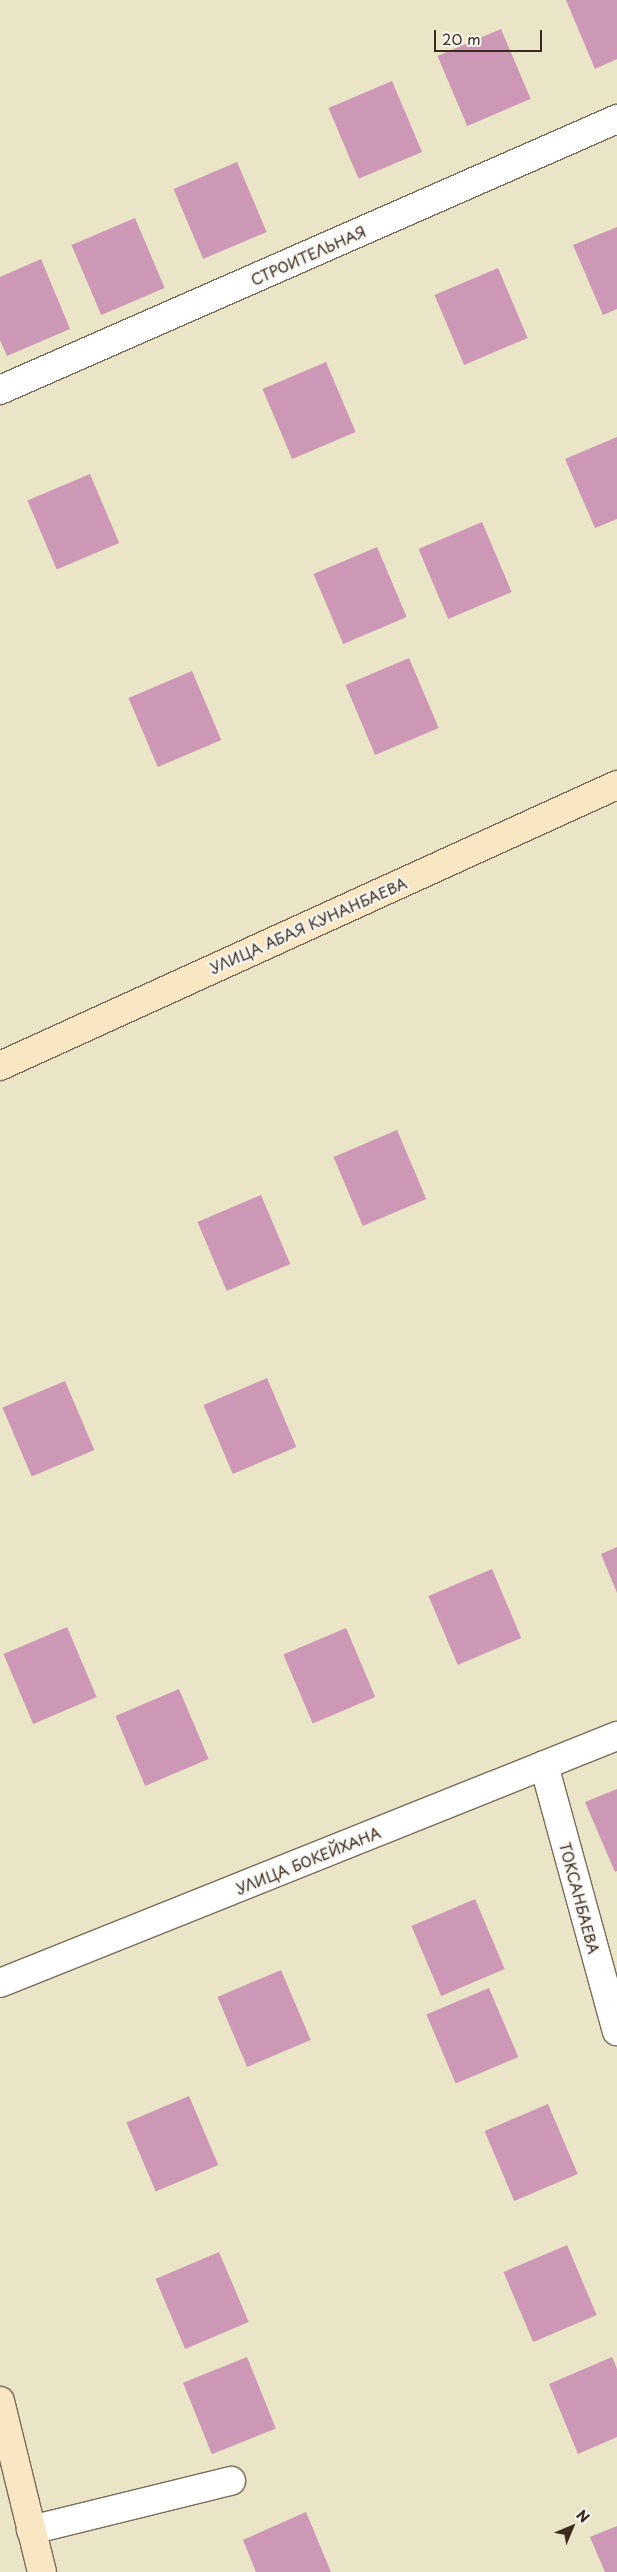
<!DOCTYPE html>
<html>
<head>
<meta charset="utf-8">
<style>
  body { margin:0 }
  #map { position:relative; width:617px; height:2572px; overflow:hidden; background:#ebe5c7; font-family:"Playpen Sans",sans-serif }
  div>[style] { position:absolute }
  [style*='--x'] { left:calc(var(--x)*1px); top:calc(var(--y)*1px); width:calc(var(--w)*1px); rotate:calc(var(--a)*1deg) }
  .building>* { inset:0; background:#cd98b6; transform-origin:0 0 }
  .roads { filter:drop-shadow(1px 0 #796b59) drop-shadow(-1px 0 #796b59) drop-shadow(0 1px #796b59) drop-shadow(0 -1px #796b59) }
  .street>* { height:28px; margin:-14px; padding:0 14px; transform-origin:14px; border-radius:14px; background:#fff }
  .secondary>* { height:28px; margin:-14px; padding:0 14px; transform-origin:14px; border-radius:14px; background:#f9e7c3 }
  span { translate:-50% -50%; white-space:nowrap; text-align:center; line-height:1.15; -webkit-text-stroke:4.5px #f6f6f2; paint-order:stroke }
  .street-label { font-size:15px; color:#3b2a1e }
  .north { position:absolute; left:547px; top:2502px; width:50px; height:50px; -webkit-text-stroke:4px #f6f6f2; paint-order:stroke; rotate:45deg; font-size:14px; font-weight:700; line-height:20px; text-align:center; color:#3b2a1e }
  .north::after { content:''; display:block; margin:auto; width:18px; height:22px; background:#3b2a1e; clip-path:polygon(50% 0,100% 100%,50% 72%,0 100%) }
  .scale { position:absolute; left:434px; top:30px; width:108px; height:22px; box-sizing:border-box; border:2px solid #3b2a1e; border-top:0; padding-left:6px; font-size:15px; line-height:18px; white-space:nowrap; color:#3b2a1e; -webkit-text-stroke:4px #f6f6f2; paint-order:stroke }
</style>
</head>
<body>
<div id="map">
  <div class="building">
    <i style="clip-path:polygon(566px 0,617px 0,617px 59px,595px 69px)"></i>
    <i style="left:501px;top:29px;width:76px;height:69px;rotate:67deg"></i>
    <i style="left:392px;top:81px;width:77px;height:69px;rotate:67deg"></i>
    <i style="left:237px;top:162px;width:76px;height:69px;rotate:67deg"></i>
    <i style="left:135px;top:218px;width:76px;height:69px;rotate:67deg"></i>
    <i style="clip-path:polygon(617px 227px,617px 309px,603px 315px,573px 245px)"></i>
    <i style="clip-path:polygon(41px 259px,70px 329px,7px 356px,0 340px,0 277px)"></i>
    <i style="left:498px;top:268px;width:76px;height:69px;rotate:67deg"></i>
    <i style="left:326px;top:362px;width:76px;height:69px;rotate:67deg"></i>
    <i style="clip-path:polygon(617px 437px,617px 519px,595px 528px,565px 459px)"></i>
    <i style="left:90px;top:474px;width:75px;height:68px;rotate:67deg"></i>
    <i style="left:482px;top:522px;width:76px;height:69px;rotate:67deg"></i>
    <i style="left:377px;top:547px;width:76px;height:69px;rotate:67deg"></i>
    <i style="left:409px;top:658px;width:76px;height:69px;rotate:67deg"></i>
    <i style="left:192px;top:671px;width:75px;height:69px;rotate:67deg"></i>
    <i style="left:397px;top:1130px;width:75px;height:69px;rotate:67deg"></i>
    <i style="left:261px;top:1195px;width:75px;height:69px;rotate:67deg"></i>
    <i style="left:267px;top:1378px;width:75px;height:69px;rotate:67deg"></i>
    <i style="left:65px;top:1381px;width:75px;height:68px;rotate:67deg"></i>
    <i style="clip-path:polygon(617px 1547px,617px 1593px,601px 1554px)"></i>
    <i style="left:492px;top:1569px;width:75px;height:69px;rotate:67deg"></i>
    <i style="left:67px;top:1627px;width:76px;height:69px;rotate:67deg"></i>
    <i style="left:346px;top:1628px;width:75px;height:68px;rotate:67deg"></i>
    <i style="left:179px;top:1689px;width:76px;height:69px;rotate:67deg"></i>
    <i style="clip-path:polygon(617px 1789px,617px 1871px,615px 1872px,585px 1802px)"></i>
    <i style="left:475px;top:1899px;width:76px;height:69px;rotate:67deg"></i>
    <i style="left:281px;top:1970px;width:76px;height:69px;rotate:67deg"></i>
    <i style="left:489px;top:1988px;width:75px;height:68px;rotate:67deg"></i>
    <i style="left:189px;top:2096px;width:75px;height:68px;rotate:67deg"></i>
    <i style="left:548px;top:2104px;width:76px;height:69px;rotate:67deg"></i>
    <i style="left:567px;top:2245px;width:76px;height:69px;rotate:67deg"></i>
    <i style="left:219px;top:2252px;width:76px;height:69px;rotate:67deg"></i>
    <i style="left:247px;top:2357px;width:77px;height:69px;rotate:68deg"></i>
    <i style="clip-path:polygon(612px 2357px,617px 2369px,617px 2437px,578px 2454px,549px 2384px)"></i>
    <i style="clip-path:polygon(306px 2512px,331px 2572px,256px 2572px,243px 2540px)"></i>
    <i style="clip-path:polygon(617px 2526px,617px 2572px,605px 2572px,590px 2537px)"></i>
  </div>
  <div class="roads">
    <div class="street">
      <i style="--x:0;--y:390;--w:674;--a:-23.71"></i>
      <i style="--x:544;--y:1765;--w:276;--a:74.7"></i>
      <i style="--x:0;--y:1983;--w:665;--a:-21.82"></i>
      <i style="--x:31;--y:2530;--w:206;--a:-13.8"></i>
    </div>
    <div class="secondary">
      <i style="--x:0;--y:1066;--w:678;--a:-24.49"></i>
      <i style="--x:0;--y:2401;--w:176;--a:76.2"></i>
    </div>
  </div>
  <div class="street-label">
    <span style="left:308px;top:255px;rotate:-24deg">СТРОИТЕЛЬНАЯ</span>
    <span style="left:308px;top:925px;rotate:-24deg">УЛИЦА АБАЯ КУНАНБАЕВА</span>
    <span style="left:308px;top:1860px;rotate:-22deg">УЛИЦА БОКЕЙХАНА</span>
    <span style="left:580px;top:1898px;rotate:75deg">ТОКСАНБАЕВА</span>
  </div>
  <div class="north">N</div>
  <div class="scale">20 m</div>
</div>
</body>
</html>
